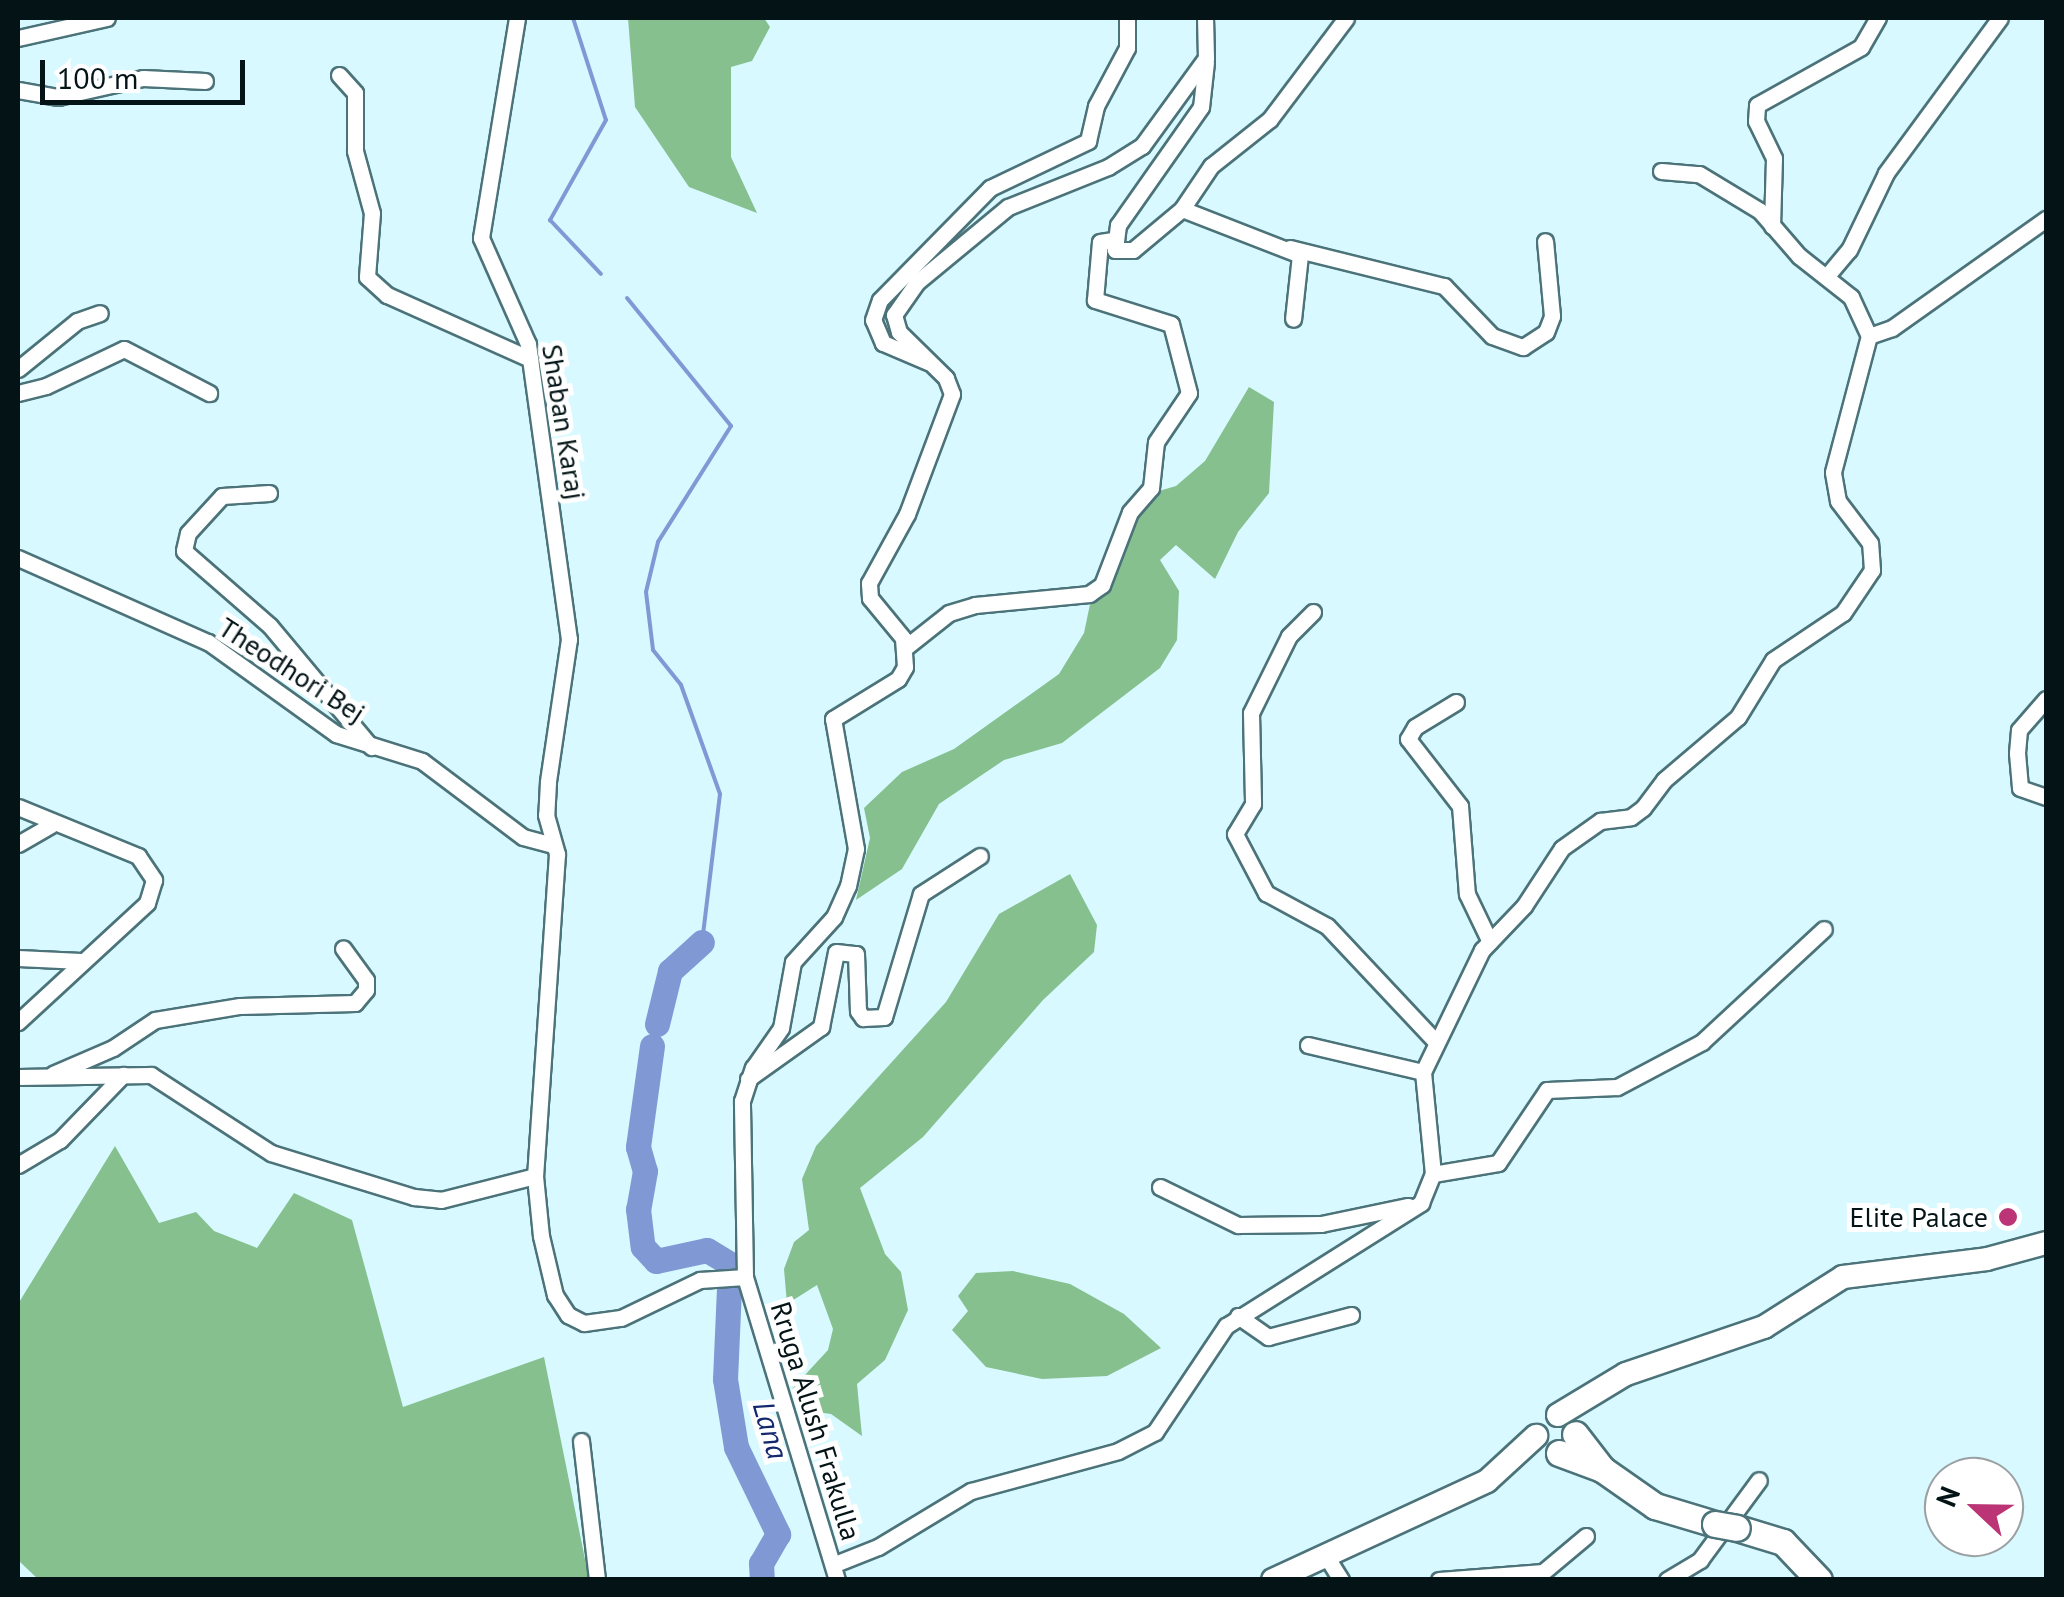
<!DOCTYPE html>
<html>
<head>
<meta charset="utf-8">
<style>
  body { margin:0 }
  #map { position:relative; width:2064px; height:1597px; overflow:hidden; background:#d7f9ff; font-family:"PT Sans",sans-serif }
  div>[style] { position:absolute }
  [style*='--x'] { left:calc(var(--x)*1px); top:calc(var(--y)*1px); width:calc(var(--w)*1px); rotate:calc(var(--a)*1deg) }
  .forest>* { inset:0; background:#85c08e }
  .stream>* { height:4px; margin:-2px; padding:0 2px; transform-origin:2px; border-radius:2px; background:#8099d5 }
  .river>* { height:25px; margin:-12.5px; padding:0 12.5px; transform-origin:12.5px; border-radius:12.5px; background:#8099d5 }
  .roads { filter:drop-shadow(2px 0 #4b7379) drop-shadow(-2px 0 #4b7379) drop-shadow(0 2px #4b7379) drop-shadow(0 -2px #4b7379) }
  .minor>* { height:15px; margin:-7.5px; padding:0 7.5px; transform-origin:7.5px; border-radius:7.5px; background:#fff }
  .secondary>* { height:22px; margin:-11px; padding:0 11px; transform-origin:11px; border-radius:11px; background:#fff }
  .trunk>* { height:25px; margin:-12.5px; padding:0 12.5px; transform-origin:12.5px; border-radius:12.5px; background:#fff }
  .bridges { filter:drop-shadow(2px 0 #4b7379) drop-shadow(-2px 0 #4b7379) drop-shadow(0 2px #4b7379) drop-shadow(0 -2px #4b7379) }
  .trunk-bridge>* { height:25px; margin:-12.5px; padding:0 12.5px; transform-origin:12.5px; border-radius:12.5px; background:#fff }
  .dots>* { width:28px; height:28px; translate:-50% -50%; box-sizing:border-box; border:5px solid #fff; border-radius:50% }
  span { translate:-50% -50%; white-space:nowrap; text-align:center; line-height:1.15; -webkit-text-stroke:10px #fff; paint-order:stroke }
  .street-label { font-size:28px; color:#041416 }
  .poi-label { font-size:28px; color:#041416 }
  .right { translate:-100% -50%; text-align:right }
  .water-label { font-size:30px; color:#13276d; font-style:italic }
  .frame { position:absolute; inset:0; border:20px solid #041416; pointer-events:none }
  .north { position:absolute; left:1924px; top:1457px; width:100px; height:100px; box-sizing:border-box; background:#fff; border:2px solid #9ba1a2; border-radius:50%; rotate:292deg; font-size:28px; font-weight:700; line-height:40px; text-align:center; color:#041416 }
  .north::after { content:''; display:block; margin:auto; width:35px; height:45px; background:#bb3576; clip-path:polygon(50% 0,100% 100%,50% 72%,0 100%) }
  .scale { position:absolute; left:40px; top:60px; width:205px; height:45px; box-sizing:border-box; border:5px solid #041416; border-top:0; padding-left:12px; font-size:30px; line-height:35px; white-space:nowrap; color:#041416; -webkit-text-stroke:8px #fff; paint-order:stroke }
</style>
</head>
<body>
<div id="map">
  <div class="forest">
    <i style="clip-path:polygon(628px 18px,764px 18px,770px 27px,752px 61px,731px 67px,731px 157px,757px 213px,689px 187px,635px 107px)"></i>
    <i style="clip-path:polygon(1249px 387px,1274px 402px,1269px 493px,1238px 532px,1215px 579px,1176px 545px,1160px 560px,1179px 591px,1177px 640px,1160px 668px,1062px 743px,1004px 760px,939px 804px,902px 869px,856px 900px,870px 838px,864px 808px,902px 772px,954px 749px,1059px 674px,1084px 633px,1094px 585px,1128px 500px,1176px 486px,1205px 461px)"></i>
    <i style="clip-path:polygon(1070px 874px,1097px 925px,1094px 952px,1043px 1000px,923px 1137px,860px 1188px,885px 1254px,901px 1272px,908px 1310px,885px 1360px,857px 1384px,862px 1436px,831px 1414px,810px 1411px,792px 1389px,828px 1350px,833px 1329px,817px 1285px,787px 1304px,784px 1269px,794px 1242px,809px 1230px,802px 1179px,816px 1146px,946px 1002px,999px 914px)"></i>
    <i style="clip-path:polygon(115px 1146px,159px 1223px,196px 1212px,214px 1231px,257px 1248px,294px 1193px,352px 1220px,403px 1407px,544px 1357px,589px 1579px,39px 1580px,19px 1561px,18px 1304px)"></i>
    <i style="clip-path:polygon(1013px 1271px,1070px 1284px,1124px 1314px,1161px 1348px,1107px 1376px,1042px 1379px,986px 1367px,952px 1330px,968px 1311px,958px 1296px,976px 1273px)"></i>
  </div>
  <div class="stream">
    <i style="--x:573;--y:18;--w:107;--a:72.1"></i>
    <i style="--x:606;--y:120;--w:115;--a:119.2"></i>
    <i style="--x:550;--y:220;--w:74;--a:46.6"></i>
    <i style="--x:627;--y:298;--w:165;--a:50.9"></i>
    <i style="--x:731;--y:426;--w:137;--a:122.2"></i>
    <i style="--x:658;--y:542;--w:51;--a:103.5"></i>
    <i style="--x:646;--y:592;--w:58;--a:83.1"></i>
    <i style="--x:653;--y:650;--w:45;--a:51.3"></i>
    <i style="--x:681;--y:685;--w:116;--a:70.3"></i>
    <i style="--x:720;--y:794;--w:149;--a:96.9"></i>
  </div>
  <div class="river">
    <i style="--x:657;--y:1024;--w:55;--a:-76.2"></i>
    <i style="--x:670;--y:971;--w:43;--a:-42.2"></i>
    <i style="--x:652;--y:1046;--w:102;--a:97.9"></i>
    <i style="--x:638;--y:1147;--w:25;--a:74"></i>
    <i style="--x:645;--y:1171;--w:39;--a:100"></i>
    <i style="--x:638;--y:1209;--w:38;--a:83"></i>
    <i style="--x:643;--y:1247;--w:19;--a:47"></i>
    <i style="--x:656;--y:1261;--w:52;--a:-12.2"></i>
    <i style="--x:707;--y:1250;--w:26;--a:31"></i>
    <i style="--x:729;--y:1288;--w:91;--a:92.5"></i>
    <i style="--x:725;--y:1379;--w:69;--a:80.8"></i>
    <i style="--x:736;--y:1447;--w:97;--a:64.2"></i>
    <i style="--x:778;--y:1534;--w:34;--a:120"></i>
    <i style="--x:761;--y:1563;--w:17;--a:87"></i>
  </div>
  <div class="roads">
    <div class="minor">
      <i style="--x:517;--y:18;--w:223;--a:99.3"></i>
      <i style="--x:481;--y:238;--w:116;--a:66.1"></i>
      <i style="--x:528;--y:344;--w:298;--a:82.1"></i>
      <i style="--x:569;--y:639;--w:145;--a:98.4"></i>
      <i style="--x:548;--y:782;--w:33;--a:93"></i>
      <i style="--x:546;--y:815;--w:41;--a:74.2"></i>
      <i style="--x:557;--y:854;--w:323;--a:93.9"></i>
      <i style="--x:535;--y:1176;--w:60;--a:84.3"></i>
      <i style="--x:541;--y:1236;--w:61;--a:76.7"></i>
      <i style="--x:555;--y:1295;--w:24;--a:57"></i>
      <i style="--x:568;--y:1315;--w:18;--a:27"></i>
      <i style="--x:584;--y:1323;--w:37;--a:-8"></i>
      <i style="--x:621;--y:1318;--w:88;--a:-25.7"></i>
      <i style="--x:700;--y:1280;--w:45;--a:-3.8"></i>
      <i style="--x:18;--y:38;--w:91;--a:-12.7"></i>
      <i style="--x:1206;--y:62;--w:45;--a:96.3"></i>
      <i style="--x:1201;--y:107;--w:144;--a:125.1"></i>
      <i style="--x:1118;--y:225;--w:25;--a:97"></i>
      <i style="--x:1115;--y:250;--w:18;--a:0"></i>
      <i style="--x:1133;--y:250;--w:64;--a:-39.9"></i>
      <i style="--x:1182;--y:209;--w:52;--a:-56"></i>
      <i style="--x:1211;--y:166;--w:75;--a:-38.5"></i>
      <i style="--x:1270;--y:119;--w:126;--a:-53"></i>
      <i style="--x:339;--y:75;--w:24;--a:48"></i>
      <i style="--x:355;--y:93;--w:58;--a:90"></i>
      <i style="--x:355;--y:151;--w:64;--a:74.7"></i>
      <i style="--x:372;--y:213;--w:64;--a:94.5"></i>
      <i style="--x:367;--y:277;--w:27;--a:42"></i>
      <i style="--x:387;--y:295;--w:157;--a:24.1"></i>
      <i style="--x:18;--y:90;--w:41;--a:9.9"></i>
      <i style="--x:58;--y:97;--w:87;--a:-12.6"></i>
      <i style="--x:143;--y:78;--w:62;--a:2.8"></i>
      <i style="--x:1661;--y:171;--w:38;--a:5"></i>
      <i style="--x:1699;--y:174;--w:71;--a:31.2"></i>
      <i style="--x:1760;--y:211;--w:60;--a:49.1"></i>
      <i style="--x:1799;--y:256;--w:66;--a:38.3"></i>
      <i style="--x:1851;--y:297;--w:43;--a:65.2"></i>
      <i style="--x:1182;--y:209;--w:127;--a:21.3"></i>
      <i style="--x:1300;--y:255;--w:64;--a:96.2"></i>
      <i style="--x:1772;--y:226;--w:68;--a:-88.3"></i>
      <i style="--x:1774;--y:158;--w:41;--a:-115.9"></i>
      <i style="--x:1756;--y:121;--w:16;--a:-86"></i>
      <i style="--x:1757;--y:105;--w:119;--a:-29.1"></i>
      <i style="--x:1861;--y:47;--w:34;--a:-60"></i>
      <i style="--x:1290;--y:248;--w:159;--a:13.9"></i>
      <i style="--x:1444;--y:286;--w:69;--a:46.2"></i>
      <i style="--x:1492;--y:336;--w:33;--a:20"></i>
      <i style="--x:1523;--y:347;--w:27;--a:-33"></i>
      <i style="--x:1546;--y:332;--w:17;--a:-69"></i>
      <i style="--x:1552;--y:316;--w:75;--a:-95.3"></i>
      <i style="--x:1826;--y:277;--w:35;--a:-50"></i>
      <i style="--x:1849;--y:250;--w:85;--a:-64.3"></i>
      <i style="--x:1886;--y:173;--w:192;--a:-53.7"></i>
      <i style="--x:928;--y:362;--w:49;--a:-157.1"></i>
      <i style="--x:883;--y:343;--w:25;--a:-113"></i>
      <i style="--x:873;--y:320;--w:21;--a:-71"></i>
      <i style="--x:880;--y:300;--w:157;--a:-45.5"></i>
      <i style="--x:990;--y:188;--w:109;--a:-25.6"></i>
      <i style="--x:1088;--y:141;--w:36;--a:-77"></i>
      <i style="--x:1096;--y:106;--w:66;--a:-61.9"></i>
      <i style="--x:1127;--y:48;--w:30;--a:-90"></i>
      <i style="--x:18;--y:369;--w:76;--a:-39.1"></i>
      <i style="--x:77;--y:321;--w:24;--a:-19"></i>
      <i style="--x:18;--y:393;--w:29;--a:-14"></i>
      <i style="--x:46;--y:386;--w:86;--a:-25.4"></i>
      <i style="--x:124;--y:349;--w:96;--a:27.4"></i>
      <i style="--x:269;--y:493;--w:47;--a:176.3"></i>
      <i style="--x:222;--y:496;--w:50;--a:132.6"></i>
      <i style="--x:188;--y:533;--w:18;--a:103"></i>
      <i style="--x:184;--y:551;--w:114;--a:41.1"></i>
      <i style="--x:270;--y:626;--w:158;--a:50.1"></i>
      <i style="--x:18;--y:558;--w:208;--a:23.9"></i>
      <i style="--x:208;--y:642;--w:158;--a:35.7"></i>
      <i style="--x:336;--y:734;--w:90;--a:17.4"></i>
      <i style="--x:422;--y:761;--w:126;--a:37"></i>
      <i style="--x:523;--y:837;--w:31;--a:15"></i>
      <i style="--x:1313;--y:612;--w:34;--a:135"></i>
      <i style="--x:1289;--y:636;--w:86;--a:116.3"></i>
      <i style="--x:1251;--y:713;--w:91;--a:88.7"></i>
      <i style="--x:1253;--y:804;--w:35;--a:121"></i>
      <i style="--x:1235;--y:834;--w:67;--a:62.3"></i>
      <i style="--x:1266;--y:893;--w:69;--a:28.4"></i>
      <i style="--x:1327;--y:926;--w:156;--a:46.8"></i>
      <i style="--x:906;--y:647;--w:55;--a:-38.3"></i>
      <i style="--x:949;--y:613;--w:27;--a:-17"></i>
      <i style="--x:975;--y:605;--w:115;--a:-5.5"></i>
      <i style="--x:1089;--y:594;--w:16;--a:-35"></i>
      <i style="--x:1102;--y:585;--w:78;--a:-69"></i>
      <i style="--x:1130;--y:512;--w:32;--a:-49"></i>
      <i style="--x:1151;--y:488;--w:46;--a:-83.8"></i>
      <i style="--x:1156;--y:442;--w:59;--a:-56"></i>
      <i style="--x:1189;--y:393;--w:71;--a:-104.6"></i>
      <i style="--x:1171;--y:324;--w:80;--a:-162.5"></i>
      <i style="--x:1095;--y:300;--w:58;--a:-85.1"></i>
      <i style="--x:1100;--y:242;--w:13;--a:-9"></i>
      <i style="--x:2046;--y:699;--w:41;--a:131.1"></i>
      <i style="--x:2019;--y:730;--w:23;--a:95"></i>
      <i style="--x:2017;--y:753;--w:35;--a:85"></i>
      <i style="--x:2020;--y:788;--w:28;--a:19"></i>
      <i style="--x:1456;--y:702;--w:48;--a:148.6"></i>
      <i style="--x:1415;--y:727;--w:14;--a:120"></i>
      <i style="--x:1408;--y:739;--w:85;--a:52.2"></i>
      <i style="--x:1460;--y:806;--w:88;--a:85.5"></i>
      <i style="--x:1467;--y:894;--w:53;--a:64.4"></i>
      <i style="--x:18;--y:807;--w:130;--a:22.2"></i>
      <i style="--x:138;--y:856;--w:29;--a:56"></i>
      <i style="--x:154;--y:880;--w:24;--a:107"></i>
      <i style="--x:147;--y:903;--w:176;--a:137.3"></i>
      <i style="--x:18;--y:844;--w:38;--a:-30"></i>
      <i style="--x:18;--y:958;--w:63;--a:2.7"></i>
      <i style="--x:1308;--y:1045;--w:118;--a:13.2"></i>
      <i style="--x:53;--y:1074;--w:65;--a:-23.4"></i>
      <i style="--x:113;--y:1048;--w:50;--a:-33.7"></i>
      <i style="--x:155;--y:1020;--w:86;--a:-9.4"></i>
      <i style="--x:240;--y:1006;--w:115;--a:-1.5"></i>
      <i style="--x:355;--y:1003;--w:17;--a:-50"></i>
      <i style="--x:366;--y:990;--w:10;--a:-90"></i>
      <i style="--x:366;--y:980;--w:39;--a:-126"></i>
      <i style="--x:18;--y:1077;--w:133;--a:-0.9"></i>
      <i style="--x:151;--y:1075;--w:143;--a:33"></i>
      <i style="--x:271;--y:1153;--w:150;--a:17.1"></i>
      <i style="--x:414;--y:1197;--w:27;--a:6"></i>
      <i style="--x:441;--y:1200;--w:97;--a:-14.3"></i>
      <i style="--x:748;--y:1079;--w:90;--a:-35.5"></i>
      <i style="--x:821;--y:1027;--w:76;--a:-78.7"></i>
      <i style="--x:836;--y:952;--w:20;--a:6"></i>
      <i style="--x:856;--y:954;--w:57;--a:88"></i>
      <i style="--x:858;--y:1011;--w:9;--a:54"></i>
      <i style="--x:863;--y:1018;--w:21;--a:-3"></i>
      <i style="--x:884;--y:1017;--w:128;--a:-73.3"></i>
      <i style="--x:921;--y:894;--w:70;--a:-32.8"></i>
      <i style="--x:18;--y:1165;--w:49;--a:-30.8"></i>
      <i style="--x:60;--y:1140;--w:91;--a:-45.9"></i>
      <i style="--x:1433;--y:1174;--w:66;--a:-9.6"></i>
      <i style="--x:1498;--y:1163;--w:88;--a:-56.1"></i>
      <i style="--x:1547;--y:1090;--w:70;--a:-2.5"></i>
      <i style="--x:1617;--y:1087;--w:96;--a:-27.9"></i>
      <i style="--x:1702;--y:1042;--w:166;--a:-42.8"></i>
      <i style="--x:1160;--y:1187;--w:87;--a:26"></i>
      <i style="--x:1238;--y:1225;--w:83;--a:-0.7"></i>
      <i style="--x:1321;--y:1224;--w:89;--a:-11.7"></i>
      <i style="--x:1238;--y:1316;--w:37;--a:35"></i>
      <i style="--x:1268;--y:1337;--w:86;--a:-14.8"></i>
      <i style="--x:581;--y:1441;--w:140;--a:83.4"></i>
      <i style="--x:1328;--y:1559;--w:25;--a:58"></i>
      <i style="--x:835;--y:1564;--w:46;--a:-21.6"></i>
      <i style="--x:878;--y:1547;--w:109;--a:-31.1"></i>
      <i style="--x:971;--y:1491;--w:152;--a:-15.2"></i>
      <i style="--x:1118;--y:1451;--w:42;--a:-27.2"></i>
      <i style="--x:1155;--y:1432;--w:128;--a:-56.2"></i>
      <i style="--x:1226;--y:1326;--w:231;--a:-32.2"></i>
      <i style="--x:1421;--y:1203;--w:31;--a:-68"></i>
      <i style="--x:1433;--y:1174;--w:102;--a:-95.6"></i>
      <i style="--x:1423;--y:1072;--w:136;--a:-64.2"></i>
      <i style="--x:1482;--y:950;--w:61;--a:-46.3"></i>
      <i style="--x:1524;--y:906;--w:69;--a:-56.8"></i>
      <i style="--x:1562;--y:848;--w:47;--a:-35.4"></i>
      <i style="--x:1600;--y:821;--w:31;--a:-7"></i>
      <i style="--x:1631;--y:817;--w:15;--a:-37"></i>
      <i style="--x:1643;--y:808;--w:35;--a:-53"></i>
      <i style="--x:1664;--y:780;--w:97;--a:-40.4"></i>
      <i style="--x:1738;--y:717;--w:67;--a:-58.4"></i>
      <i style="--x:1773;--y:660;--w:84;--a:-33.9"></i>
      <i style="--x:1843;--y:613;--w:52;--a:-56"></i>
      <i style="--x:1872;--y:570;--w:27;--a:-94"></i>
      <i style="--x:1870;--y:543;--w:53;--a:-127.3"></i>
      <i style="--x:1838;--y:501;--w:29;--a:-100"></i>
      <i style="--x:1833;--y:472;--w:141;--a:-75.2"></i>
      <i style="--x:1869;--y:336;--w:24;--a:-19"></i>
      <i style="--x:1892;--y:328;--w:189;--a:-35.3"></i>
      <i style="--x:837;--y:1580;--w:317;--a:-106.9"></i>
      <i style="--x:745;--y:1277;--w:176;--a:-91"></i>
      <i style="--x:742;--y:1101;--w:35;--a:-72"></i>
      <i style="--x:753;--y:1068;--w:49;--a:-55"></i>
      <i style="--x:781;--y:1028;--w:67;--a:-79.7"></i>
      <i style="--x:793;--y:962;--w:61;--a:-47.7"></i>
      <i style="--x:834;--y:917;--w:34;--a:-66"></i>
      <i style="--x:848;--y:886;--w:38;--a:-78"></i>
      <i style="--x:856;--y:849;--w:132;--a:-100"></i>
      <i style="--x:833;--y:719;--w:76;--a:-31.6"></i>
      <i style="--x:898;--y:679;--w:14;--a:-60"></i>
      <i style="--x:905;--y:667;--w:29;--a:-94"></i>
      <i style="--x:903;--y:638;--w:52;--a:-129.5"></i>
      <i style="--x:870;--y:598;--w:15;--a:-94"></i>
      <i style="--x:869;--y:583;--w:79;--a:-61.2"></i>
      <i style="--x:907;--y:514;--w:128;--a:-69.4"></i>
      <i style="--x:952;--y:394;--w:17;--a:-111"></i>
      <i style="--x:946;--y:378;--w:66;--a:-135.6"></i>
      <i style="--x:899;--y:332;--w:18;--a:-106"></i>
      <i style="--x:894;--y:315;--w:39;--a:-55"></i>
      <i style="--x:916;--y:283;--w:119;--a:-39.6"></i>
      <i style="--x:1008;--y:207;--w:108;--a:-21.8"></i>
      <i style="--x:1108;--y:167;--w:40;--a:-32"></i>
      <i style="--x:1142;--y:146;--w:109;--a:-54"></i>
      <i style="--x:1206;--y:58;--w:40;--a:-91.4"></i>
      <i style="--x:1439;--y:1580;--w:104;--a:-4.4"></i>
      <i style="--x:1543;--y:1572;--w:56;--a:-39.9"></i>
      <i style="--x:1667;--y:1580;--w:39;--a:-31"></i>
      <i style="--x:1700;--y:1560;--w:99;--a:-53.6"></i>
    </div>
    <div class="secondary">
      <i style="--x:1558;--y:1415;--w:79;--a:-31.1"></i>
      <i style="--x:1626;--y:1374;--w:146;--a:-18.8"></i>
      <i style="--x:1764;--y:1327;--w:93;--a:-32.3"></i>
      <i style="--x:1843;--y:1277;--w:145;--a:-7.1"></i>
      <i style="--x:1987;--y:1259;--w:61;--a:-15.2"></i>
      <i style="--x:1273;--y:1580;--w:236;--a:-24.8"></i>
      <i style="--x:1487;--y:1481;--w:67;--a:-42.6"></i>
    </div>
    <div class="trunk">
      <i style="--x:1559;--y:1453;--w:46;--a:20.4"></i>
      <i style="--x:1602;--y:1469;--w:44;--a:-127.6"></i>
      <i style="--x:1602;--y:1469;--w:65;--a:34.9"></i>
      <i style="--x:1655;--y:1506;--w:63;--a:16.7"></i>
      <i style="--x:1737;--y:1528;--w:48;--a:16.9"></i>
      <i style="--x:1783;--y:1542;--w:52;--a:46.5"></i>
    </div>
  </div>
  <div class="bridges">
    <div class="trunk-bridge">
      <i style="--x:1715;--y:1524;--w:22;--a:10"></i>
    </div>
  </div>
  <div class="dots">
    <i style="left:2008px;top:1217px;background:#bb3576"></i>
  </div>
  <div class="street-label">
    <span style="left:564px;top:422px;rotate:81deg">Shaban Karaj</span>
    <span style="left:292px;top:670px;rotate:33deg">Theodhori Bej</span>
    <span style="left:816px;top:1421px;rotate:73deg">Rruga Alush Frakulla</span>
  </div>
  <div class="poi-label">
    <span class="right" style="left:1988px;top:1217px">Elite Palace</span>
  </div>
  <div class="water-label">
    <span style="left:771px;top:1430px;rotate:74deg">Lana</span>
  </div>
  <div class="frame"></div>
  <div class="north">N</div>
  <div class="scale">100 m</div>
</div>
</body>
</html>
